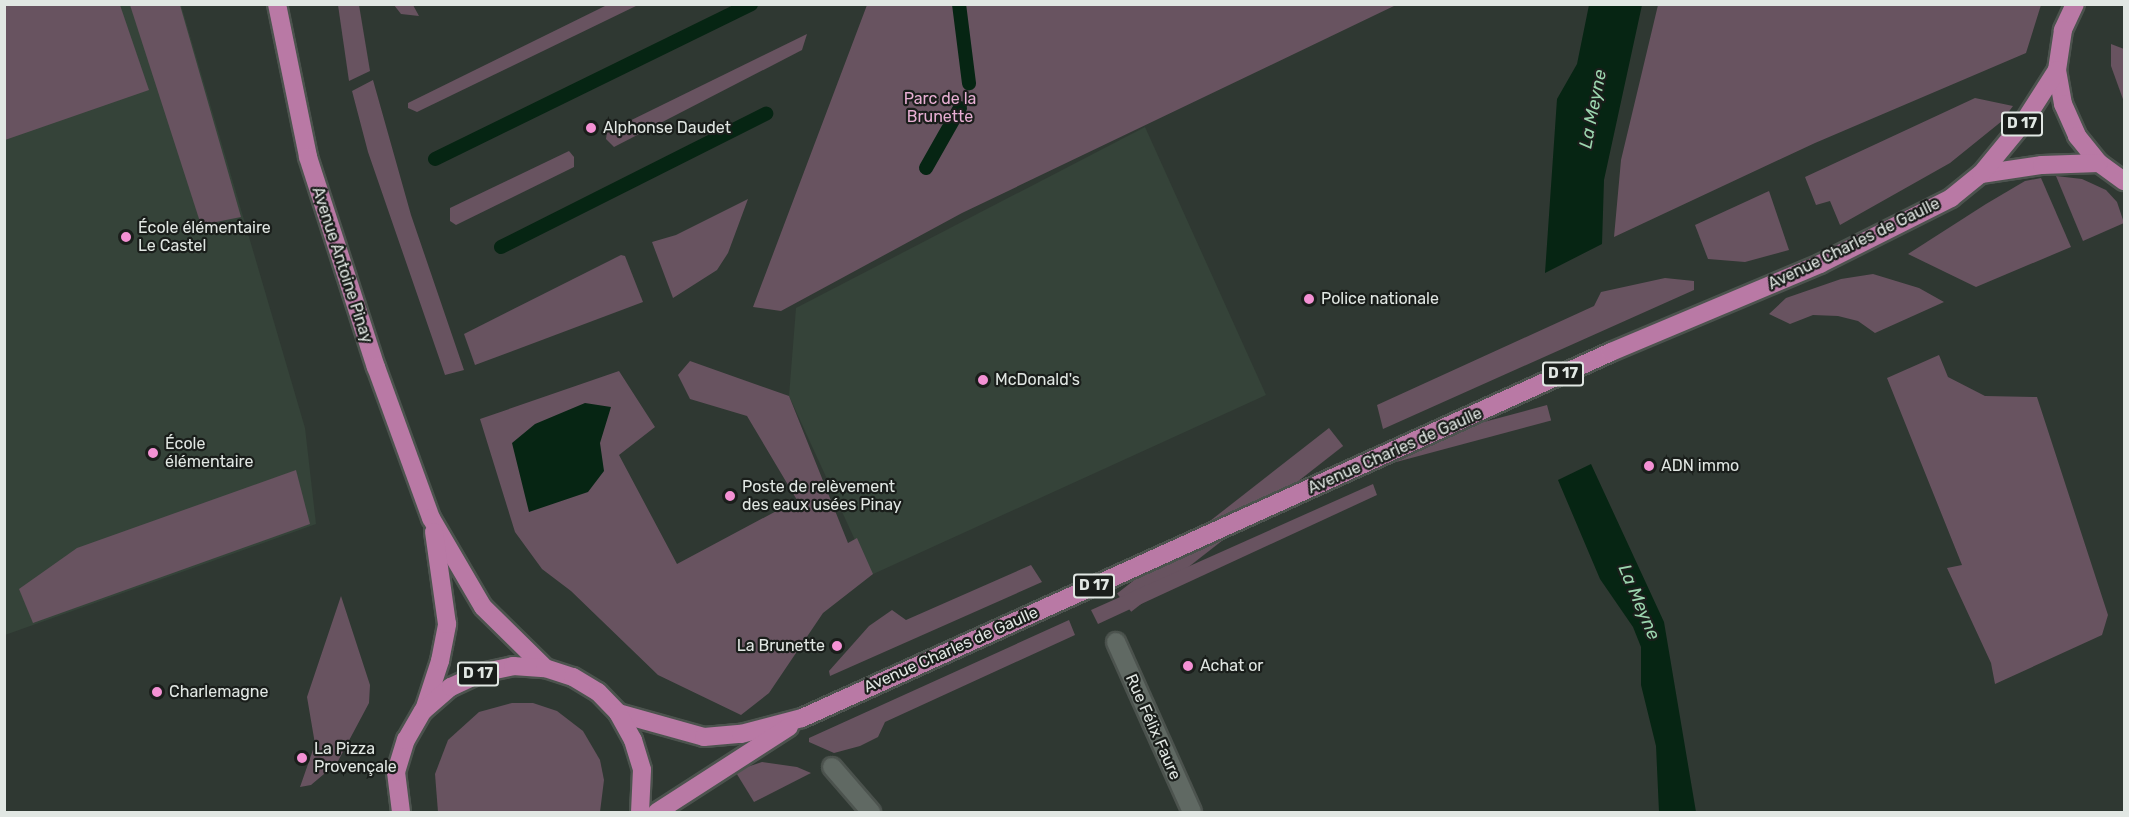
<!DOCTYPE html>
<html>
<head>
<meta charset="utf-8">
<style>
  body { margin:0 }
  #map { position:relative; width:2129px; height:817px; overflow:hidden; background:#2f3832; font-family:Rubik,sans-serif }
  div>[style] { position:absolute }
  [style*='--x'] { left:calc(var(--x)*1px); top:calc(var(--y)*1px); width:calc(var(--w)*1px); rotate:calc(var(--a)*1deg) }
  .built>* { inset:0; background:#354339 }
  .green>* { inset:0; background:#685360; transform-origin:0 0 }
  .water>* { inset:0; background:#062513 }
  .stream>* { height:14px; margin:-7px; padding:0 7px; transform-origin:7px; border-radius:7px; background:#062513 }
  .roads { filter:drop-shadow(2px 0 #4c534e) drop-shadow(-2px 0 #4c534e) drop-shadow(0 2px #4c534e) drop-shadow(0 -2px #4c534e) }
  .street>* { height:18px; margin:-9px; padding:0 9px; transform-origin:9px; border-radius:9px; background:#606963 }
  .primary>* { height:18px; margin:-9px; padding:0 9px; transform-origin:9px; border-radius:9px; background:#b979a5 }
  .dots>* { width:16px; height:16px; translate:-50% -50%; box-sizing:border-box; border:3px solid #1a1e1b; border-radius:50% }
  span { translate:-50% -50%; white-space:nowrap; text-align:center; line-height:1.15; -webkit-text-stroke:4.5px #1a1e1b; paint-order:stroke }
  .shield-label span { padding:2px 4px; background:#1a1e1b; border:2px solid; border-radius:4px; -webkit-text-stroke-width:0 }
  .shield-label { font-size:15px; color:#e1e7e3; font-weight:700 }
  .park-label { font-size:16px; color:#e7afd3 }
  .poi-label { font-size:16px; color:#e1e7e3 }
  .left { translate:0 -50%; text-align:left }
  .right { translate:-100% -50%; text-align:right }
  .street-label { font-size:16px; color:#e1e7e3 }
  .water-label { font-size:18px; color:#9cd6af; font-style:italic }
  .frame { position:absolute; inset:0; border:6px solid #e1e7e3; pointer-events:none }
</style>
</head>
<body>
<div id="map">
  <div class="built">
    <i style="clip-path:polygon(4px 5px,181px 5px,305px 428px,316px 524px,5px 635px)"></i>
    <i style="clip-path:polygon(1145px 127px,1266px 395px,871px 575px,789px 396px,796px 308px)"></i>
  </div>
  <div class="green">
    <i style="clip-path:polygon(4px 5px,120px 5px,149px 90px,5px 140px)"></i>
    <i style="clip-path:polygon(130px 5px,180px 5px,241px 217px,201px 225px)"></i>
    <i style="clip-path:polygon(338px 5px,359px 5px,370px 71px,349px 81px)"></i>
    <i style="clip-path:polygon(394px 5px,413px 5px,419px 16px,401px 14px)"></i>
    <i style="clip-path:polygon(607px 5px,638px 5px,417px 112px,408px 108px,408px 103px)"></i>
    <i style="clip-path:polygon(867px 5px,867px 4px,1396px 5px,962px 213px,781px 311px,753px 307px)"></i>
    <i style="clip-path:polygon(1658px 5px,1658px 4px,2041px 5px,2026px 53px,1815px 143px,1614px 237px,1621px 160px)"></i>
    <i style="clip-path:polygon(807px 34px,802px 50px,614px 147px,606px 139px,607px 132px)"></i>
    <i style="clip-path:polygon(2111px 44px,2124px 49px,2124px 102px,2111px 66px)"></i>
    <i style="clip-path:polygon(373px 80px,411px 215px,464px 370px,445px 375px,368px 152px,352px 91px)"></i>
    <i style="clip-path:polygon(1975px 98px,2013px 106px,2002px 121px,1950px 163px,1840px 225px,1830px 201px,1816px 205px,1805px 177px)"></i>
    <i style="clip-path:polygon(569px 151px,574px 157px,574px 167px,456px 225px,450px 221px,450px 208px)"></i>
    <i style="clip-path:polygon(2056px 176px,2082px 179px,2106px 190px,2117px 202px,2124px 223px,2083px 241px)"></i>
    <i style="clip-path:polygon(2041px 178px,2071px 247px,1976px 287px,1908px 254px,1986px 204px,2025px 181px)"></i>
    <i style="clip-path:polygon(1769px 191px,1789px 250px,1745px 262px,1708px 259px,1695px 225px)"></i>
    <i style="clip-path:polygon(748px 199px,728px 253px,717px 270px,673px 298px,652px 242px,676px 235px)"></i>
    <i style="clip-path:polygon(621px 255px,625px 256px,643px 302px,475px 365px,464px 334px)"></i>
    <i style="clip-path:polygon(1873px 274px,1919px 288px,1944px 302px,1875px 333px,1858px 321px,1838px 316px,1813px 315px,1790px 324px,1769px 314px,1786px 298px,1841px 279px)"></i>
    <i style="clip-path:polygon(1665px 278px,1694px 281px,1694px 290px,1383px 429px,1377px 405px,1594px 306px,1601px 292px)"></i>
    <i style="clip-path:polygon(1939px 355px,1948px 377px,1985px 396px,2037px 397px,2108px 615px,2102px 635px,1995px 684px,1991px 663px,1947px 568px,1962px 565px,1887px 378px)"></i>
    <i style="clip-path:polygon(690px 361px,789px 396px,848px 543px,857px 538px,873px 574px,823px 613px,769px 693px,741px 715px,658px 675px,571px 591px,542px 569px,515px 532px,480px 419px,619px 371px,655px 427px,619px 455px,677px 564px,797px 500px,747px 416px,690px 399px,678px 375px)"></i>
    <i style="left:1547px;top:405px;width:16px;height:170px;rotate:75deg"></i>
    <i style="left:1329px;top:428px;width:23px;height:269px;rotate:52deg"></i>
    <i style="clip-path:polygon(296px 470px,310px 524px,33px 623px,19px 589px,77px 548px)"></i>
    <i style="clip-path:polygon(1373px 484px,1377px 495px,1098px 624px,1091px 610px)"></i>
    <i style="clip-path:polygon(1031px 565px,1042px 582px,830px 676px,829px 671px,869px 626px,892px 610px,906px 620px)"></i>
    <i style="clip-path:polygon(341px 596px,370px 685px,369px 703px,337px 763px,311px 785px,300px 787px,315px 744px,307px 697px)"></i>
    <i style="clip-path:polygon(1069px 620px,1075px 635px,885px 722px,878px 737px,860px 746px,834px 753px,809px 742px,809px 738px)"></i>
    <i style="clip-path:polygon(512px 703px,533px 703px,557px 711px,583px 731px,600px 760px,604px 780px,600px 812px,438px 812px,435px 774px,448px 740px,479px 712px)"></i>
    <i style="clip-path:polygon(762px 762px,797px 767px,811px 773px,754px 802px,735px 771px)"></i>
  </div>
  <div class="water">
    <i style="clip-path:polygon(1589px 5px,1642px 5px,1604px 180px,1602px 244px,1545px 273px,1557px 99px,1577px 64px)"></i>
    <i style="clip-path:polygon(585px 403px,611px 407px,600px 443px,604px 471px,588px 492px,529px 512px,512px 443px,535px 424px)"></i>
    <i style="clip-path:polygon(1591px 464px,1664px 622px,1696px 812px,1659px 812px,1656px 746px,1641px 685px,1641px 647px,1633px 627px,1600px 579px,1558px 480px)"></i>
  </div>
  <div class="stream">
    <i style="--x:959;--y:4;--w:80;--a:82.8"></i>
    <i style="--x:435;--y:159;--w:352;--a:-26.1"></i>
    <i style="--x:926;--y:168;--w:69;--a:-60.5"></i>
    <i style="--x:501;--y:247;--w:297;--a:-26.7"></i>
  </div>
  <div class="roads">
    <div class="street">
      <i style="--x:1116;--y:642;--w:186;--a:65.9"></i>
      <i style="--x:832;--y:767;--w:60;--a:49.1"></i>
    </div>
    <div class="primary">
      <i style="--x:277;--y:4;--w:156;--a:78.5"></i>
      <i style="--x:308;--y:157;--w:221;--a:72.1"></i>
      <i style="--x:376;--y:367;--w:161;--a:70"></i>
      <i style="--x:431;--y:518;--w:103;--a:59.7"></i>
      <i style="--x:483;--y:607;--w:87;--a:44.5"></i>
      <i style="--x:2075;--y:4;--w:29;--a:115"></i>
      <i style="--x:2063;--y:30;--w:40;--a:98.5"></i>
      <i style="--x:2057;--y:70;--w:35;--a:80"></i>
      <i style="--x:2063;--y:104;--w:35;--a:66"></i>
      <i style="--x:2077;--y:136;--w:35;--a:51"></i>
      <i style="--x:2099;--y:163;--w:31;--a:36"></i>
      <i style="--x:1981;--y:174;--w:62;--a:-8.4"></i>
      <i style="--x:2042;--y:165;--w:57;--a:-2"></i>
      <i style="--x:424;--y:710;--w:52;--a:-71.9"></i>
      <i style="--x:440;--y:661;--w:38;--a:-79"></i>
      <i style="--x:447;--y:624;--w:93;--a:-98"></i>
      <i style="--x:618;--y:713;--w:89;--a:15.6"></i>
      <i style="--x:704;--y:737;--w:37;--a:-5"></i>
      <i style="--x:741;--y:734;--w:63;--a:-14.7"></i>
      <i style="--x:802;--y:718;--w:888;--a:-24.34"></i>
      <i style="--x:1611;--y:352;--w:227;--a:-22.8"></i>
      <i style="--x:1820;--y:264;--w:147;--a:-26.7"></i>
      <i style="--x:1951;--y:198;--w:38;--a:-39"></i>
      <i style="--x:1981;--y:174;--w:66;--a:-50.5"></i>
      <i style="--x:2023;--y:123;--w:63;--a:-57.3"></i>
      <i style="--x:401;--y:812;--w:40;--a:-97.1"></i>
      <i style="--x:396;--y:772;--w:34;--a:-73"></i>
      <i style="--x:406;--y:740;--w:34;--a:-60"></i>
      <i style="--x:423;--y:711;--w:37;--a:-41"></i>
      <i style="--x:451;--y:687;--w:33;--a:-25"></i>
      <i style="--x:481;--y:673;--w:33;--a:-12"></i>
      <i style="--x:513;--y:666;--w:32;--a:4"></i>
      <i style="--x:545;--y:668;--w:29;--a:18"></i>
      <i style="--x:573;--y:677;--w:29;--a:31"></i>
      <i style="--x:598;--y:692;--w:29;--a:46"></i>
      <i style="--x:618;--y:713;--w:31;--a:61"></i>
      <i style="--x:633;--y:740;--w:31;--a:73"></i>
      <i style="--x:642;--y:770;--w:42;--a:92.7"></i>
      <i style="--x:657;--y:812;--w:157;--a:-32.8"></i>
    </div>
  </div>
  <div class="dots">
    <i style="left:591px;top:128px;background:#f491d4"></i>
    <i style="left:126px;top:237px;background:#f491d4"></i>
    <i style="left:1309px;top:299px;background:#f491d4"></i>
    <i style="left:983px;top:380px;background:#f491d4"></i>
    <i style="left:153px;top:453px;background:#f491d4"></i>
    <i style="left:1649px;top:466px;background:#f491d4"></i>
    <i style="left:730px;top:496px;background:#f491d4"></i>
    <i style="left:837px;top:646px;background:#f491d4"></i>
    <i style="left:1188px;top:666px;background:#f491d4"></i>
    <i style="left:157px;top:692px;background:#f491d4"></i>
    <i style="left:302px;top:758px;background:#f491d4"></i>
  </div>
  <div class="shield-label">
    <span style="left:2022px;top:124px">D 17</span>
    <span style="left:1563px;top:374px">D 17</span>
    <span style="left:1094px;top:586px">D 17</span>
    <span style="left:478px;top:674px">D 17</span>
  </div>
  <div class="park-label">
    <span style="left:940px;top:108px">Parc de la<br>Brunette</span>
  </div>
  <div class="poi-label">
    <span class="left" style="left:603px;top:128px">Alphonse Daudet</span>
    <span class="left" style="left:138px;top:237px">École élémentaire<br>Le Castel</span>
    <span class="left" style="left:1321px;top:299px">Police nationale</span>
    <span class="left" style="left:995px;top:380px">McDonald's</span>
    <span class="left" style="left:165px;top:453px">École<br>élémentaire</span>
    <span class="left" style="left:1661px;top:466px">ADN immo</span>
    <span class="left" style="left:742px;top:496px">Poste de relèvement<br>des eaux usées Pinay</span>
    <span class="right" style="left:825px;top:646px">La Brunette</span>
    <span class="left" style="left:1200px;top:666px">Achat or</span>
    <span class="left" style="left:169px;top:692px">Charlemagne</span>
    <span class="left" style="left:314px;top:758px">La Pizza<br>Provençale</span>
  </div>
  <div class="street-label">
    <span style="left:1854px;top:244px;rotate:-26deg">Avenue Charles de Gaulle</span>
    <span style="left:342px;top:265px;rotate:72deg">Avenue Antoine Pinay</span>
    <span style="left:1395px;top:451px;rotate:-24deg">Avenue Charles de Gaulle</span>
    <span style="left:951px;top:650px;rotate:-24deg">Avenue Charles de Gaulle</span>
    <span style="left:1153px;top:727px;rotate:66deg">Rue Félix Faure</span>
  </div>
  <div class="water-label">
    <span style="left:1593px;top:109px;rotate:-79deg">La Meyne</span>
    <span style="left:1639px;top:602px;rotate:67deg">La Meyne</span>
  </div>
  <div class="frame"></div>
</div>
</body>
</html>
